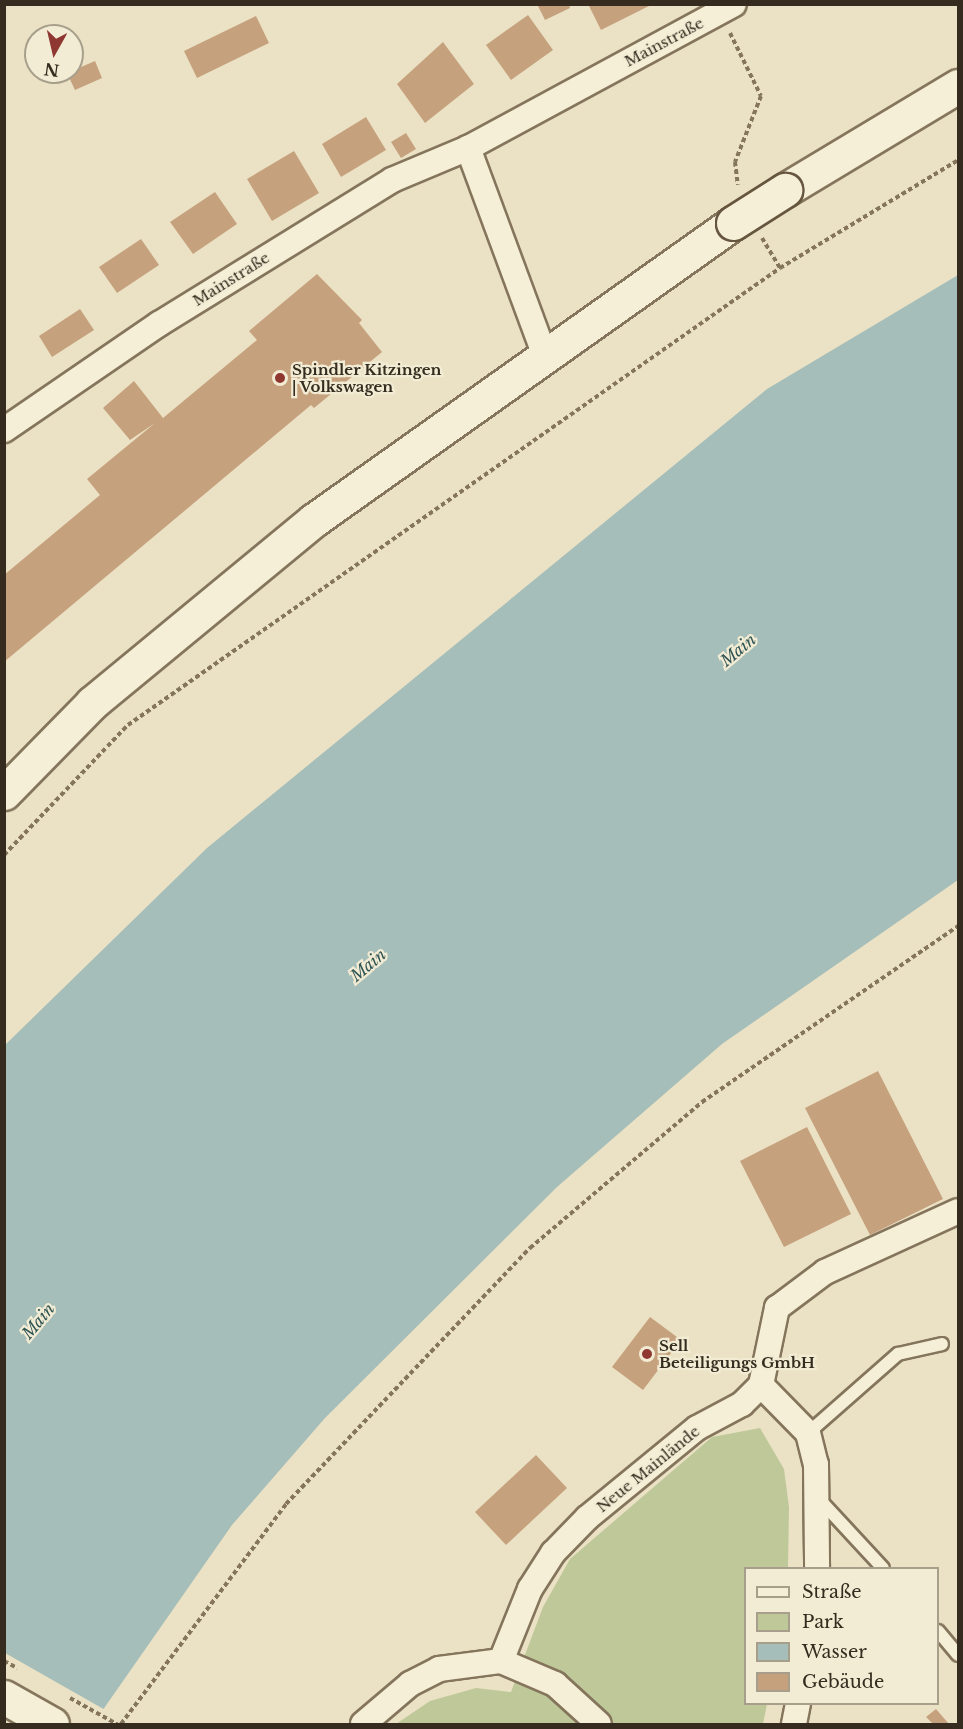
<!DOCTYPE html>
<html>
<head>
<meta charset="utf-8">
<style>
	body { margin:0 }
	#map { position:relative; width:963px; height:1729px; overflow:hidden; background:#ebe2c5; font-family:"Libre Baskerville",serif }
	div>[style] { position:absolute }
	.green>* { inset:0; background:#bfc899 }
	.water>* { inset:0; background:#a6beb9 }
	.pier>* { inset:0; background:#ebe2c5 }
	.building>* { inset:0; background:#c6a17d }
	.path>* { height:4px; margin-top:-2px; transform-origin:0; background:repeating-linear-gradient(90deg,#84755c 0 4.5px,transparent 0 7.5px) }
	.roads { filter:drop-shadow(2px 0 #84755c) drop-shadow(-2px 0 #84755c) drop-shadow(0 2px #84755c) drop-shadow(0 -2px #84755c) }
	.lane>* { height:12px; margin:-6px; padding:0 6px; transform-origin:6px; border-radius:6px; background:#f6efd7 }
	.street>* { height:24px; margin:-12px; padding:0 12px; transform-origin:12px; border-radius:12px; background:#f6efd7 }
	.secondary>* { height:33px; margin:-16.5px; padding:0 16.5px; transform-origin:16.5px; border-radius:16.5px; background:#f6efd7 }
	.bridges { filter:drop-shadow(2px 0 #66563f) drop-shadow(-2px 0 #66563f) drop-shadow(0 2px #66563f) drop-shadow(0 -2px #66563f) }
	.secondary-bridge>* { height:33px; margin:-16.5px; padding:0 16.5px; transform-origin:16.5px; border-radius:16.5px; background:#f6efd7 }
	.dots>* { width:16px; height:16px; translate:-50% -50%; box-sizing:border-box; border:3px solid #f3ecd4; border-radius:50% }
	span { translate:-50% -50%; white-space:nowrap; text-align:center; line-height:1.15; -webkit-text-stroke:4.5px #f3ecd4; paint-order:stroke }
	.street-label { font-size:15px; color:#352c1f }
	.poi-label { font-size:15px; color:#352c1f; font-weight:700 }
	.left { translate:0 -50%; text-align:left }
	.water-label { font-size:16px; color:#2f5454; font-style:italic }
	.frame { position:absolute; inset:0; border:6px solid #352c1f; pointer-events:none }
	.legend { position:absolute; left:744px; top:1567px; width:195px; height:138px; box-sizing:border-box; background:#f3ecd4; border:2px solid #a79f8c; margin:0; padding:8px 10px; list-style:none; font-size:18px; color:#352c1f }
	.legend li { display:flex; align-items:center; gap:12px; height:30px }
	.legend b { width:30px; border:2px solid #a79f8c }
	.north { position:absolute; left:24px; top:24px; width:60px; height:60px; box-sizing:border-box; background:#f3ecd4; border:2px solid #a79f8c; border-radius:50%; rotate:188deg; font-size:16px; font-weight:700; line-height:24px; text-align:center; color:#352c1f }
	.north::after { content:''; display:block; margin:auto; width:21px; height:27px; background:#8f3731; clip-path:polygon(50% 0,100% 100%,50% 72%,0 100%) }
</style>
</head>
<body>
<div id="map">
	<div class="green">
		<i style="clip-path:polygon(760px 1428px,784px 1469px,789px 1507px,788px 1568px,746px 1568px,746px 1704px,767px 1704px,763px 1724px,396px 1724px,430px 1701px,476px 1688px,511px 1692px,543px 1607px,570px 1559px,712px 1437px)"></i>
	</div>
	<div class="water">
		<i style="clip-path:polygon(958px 275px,958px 880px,722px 1044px,557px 1187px,325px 1418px,232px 1525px,93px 1724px,5px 1724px,5px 1045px,207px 848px,767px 389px)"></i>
	</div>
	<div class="pier">
		<i style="clip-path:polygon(5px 1653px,107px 1711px,97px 1724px,4px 1724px)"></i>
	</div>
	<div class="building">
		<i style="clip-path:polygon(537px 4px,569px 4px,570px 8px,545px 20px)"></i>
		<i style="clip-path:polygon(588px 4px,653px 4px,601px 30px)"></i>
		<i style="clip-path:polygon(528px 15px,553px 50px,511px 80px,486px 45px)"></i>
		<i style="clip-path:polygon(256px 16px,269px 43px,197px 78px,184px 51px)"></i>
		<i style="clip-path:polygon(443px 42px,474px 84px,425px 123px,397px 84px)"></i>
		<i style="clip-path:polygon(95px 61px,102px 78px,75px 90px,67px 73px)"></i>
		<i style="clip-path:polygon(366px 117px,386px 150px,341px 177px,322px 144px)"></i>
		<i style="clip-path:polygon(406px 133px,416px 149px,401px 158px,391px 142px)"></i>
		<i style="clip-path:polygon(294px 151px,319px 193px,272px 221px,247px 179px)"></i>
		<i style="clip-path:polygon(215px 192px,237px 224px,193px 254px,170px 222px)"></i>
		<i style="clip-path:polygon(141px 239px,159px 265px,117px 293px,99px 267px)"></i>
		<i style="clip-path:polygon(317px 274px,362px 320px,359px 323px,382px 352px,314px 408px,311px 405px,4px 662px,4px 575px,100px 495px,87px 479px,155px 423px,130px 440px,103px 408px,134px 381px,163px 418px,257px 340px,249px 331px)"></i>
		<i style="clip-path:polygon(80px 309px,94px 330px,52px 357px,39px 336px)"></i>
		<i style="clip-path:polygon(878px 1071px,943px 1199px,870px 1235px,805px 1108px)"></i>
		<i style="clip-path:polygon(807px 1127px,851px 1214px,784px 1247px,740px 1161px)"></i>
		<i style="clip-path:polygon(650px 1317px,681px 1340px,643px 1390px,612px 1367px)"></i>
		<i style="clip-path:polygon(536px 1455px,567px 1488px,506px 1545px,475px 1512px)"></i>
		<i style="clip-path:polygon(936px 1709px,949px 1724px,933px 1724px,926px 1717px)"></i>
	</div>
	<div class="path">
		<i style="left:730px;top:33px;width:70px;rotate:63.8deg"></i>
		<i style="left:761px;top:96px;width:71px;rotate:111.5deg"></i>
		<i style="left:735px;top:162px;width:23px;rotate:83deg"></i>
		<i style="left:762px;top:238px;width:35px;rotate:59deg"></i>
		<i style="left:4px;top:855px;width:180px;rotate:-46.4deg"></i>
		<i style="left:128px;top:725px;width:796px;rotate:-35.03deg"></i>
		<i style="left:780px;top:268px;width:208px;rotate:-31.2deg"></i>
		<i style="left:4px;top:1661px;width:15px;rotate:28deg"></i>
		<i style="left:70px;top:1698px;width:54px;rotate:29deg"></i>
		<i style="left:121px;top:1724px;width:275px;rotate:-53.1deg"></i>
		<i style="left:286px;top:1504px;width:354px;rotate:-46.4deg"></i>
		<i style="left:530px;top:1248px;width:226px;rotate:-40.3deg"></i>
		<i style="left:702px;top:1102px;width:311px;rotate:-34.5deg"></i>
	</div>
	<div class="roads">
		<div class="lane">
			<i style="left:808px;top:1433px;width:120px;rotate:-41.3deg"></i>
			<i style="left:898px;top:1354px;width:45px;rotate:-12.8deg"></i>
			<i style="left:819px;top:1499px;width:94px;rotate:47.2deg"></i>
			<i style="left:938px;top:1631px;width:31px;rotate:50deg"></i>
		</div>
		<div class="street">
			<i style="left:545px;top:356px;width:222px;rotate:-110.3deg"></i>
			<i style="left:468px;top:148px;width:302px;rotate:-28.4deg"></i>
			<i style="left:4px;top:430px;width:188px;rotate:-34.4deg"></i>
			<i style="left:159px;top:324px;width:274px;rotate:-31.7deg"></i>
			<i style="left:392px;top:180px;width:82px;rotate:-22.8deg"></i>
			<i style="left:761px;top:1385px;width:67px;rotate:45.6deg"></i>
			<i style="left:808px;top:1433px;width:32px;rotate:76deg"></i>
			<i style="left:816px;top:1464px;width:104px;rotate:89.4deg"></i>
			<i style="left:501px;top:1661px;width:78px;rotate:-68.1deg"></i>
			<i style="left:530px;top:1589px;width:43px;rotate:-57.4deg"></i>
			<i style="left:553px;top:1553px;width:49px;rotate:-45.8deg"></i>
			<i style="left:587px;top:1518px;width:142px;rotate:-39.3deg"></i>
			<i style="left:697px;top:1428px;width:51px;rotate:-28.1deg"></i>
			<i style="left:742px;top:1404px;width:27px;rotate:-45deg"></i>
			<i style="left:761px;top:1385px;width:79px;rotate:-78.3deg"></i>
			<i style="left:777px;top:1308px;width:60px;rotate:-36.9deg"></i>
			<i style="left:825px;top:1272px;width:146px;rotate:-24.6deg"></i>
			<i style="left:363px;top:1724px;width:62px;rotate:-40.4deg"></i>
			<i style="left:410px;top:1684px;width:33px;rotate:-27deg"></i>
			<i style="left:439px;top:1669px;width:63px;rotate:-7.4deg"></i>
			<i style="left:501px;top:1661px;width:59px;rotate:23.1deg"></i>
			<i style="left:555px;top:1684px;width:59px;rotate:42.3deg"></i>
			<i style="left:794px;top:1724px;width:20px;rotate:-79deg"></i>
		</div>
		<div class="secondary">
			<i style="left:785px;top:190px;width:202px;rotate:-31deg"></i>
			<i style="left:4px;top:793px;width:126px;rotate:-45.6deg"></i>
			<i style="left:92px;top:703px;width:288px;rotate:-39.5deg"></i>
			<i style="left:314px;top:520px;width:514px;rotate:-35.33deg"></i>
			<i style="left:4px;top:1697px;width:55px;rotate:29.4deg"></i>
		</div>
	</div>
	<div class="bridges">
		<div class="secondary-bridge">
			<i style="left:733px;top:223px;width:62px;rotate:-32.4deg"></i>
		</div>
	</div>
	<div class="dots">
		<i style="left:280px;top:378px;background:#8f3731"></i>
		<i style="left:647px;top:1354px;background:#8f3731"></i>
	</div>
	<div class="street-label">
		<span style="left:664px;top:42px;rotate:-28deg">Mainstraße</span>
		<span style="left:231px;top:279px;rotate:-32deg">Mainstraße</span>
		<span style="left:648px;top:1469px;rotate:-39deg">Neue Mainlände</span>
	</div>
	<div class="poi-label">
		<span class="left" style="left:292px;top:378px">Spindler Kitzingen<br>| Volkswagen</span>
		<span class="left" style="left:659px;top:1354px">Sell<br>Beteiligungs GmbH</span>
	</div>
	<div class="water-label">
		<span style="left:738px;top:650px;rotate:-40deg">Main</span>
		<span style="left:368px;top:965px;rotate:-40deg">Main</span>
		<span style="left:38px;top:1321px;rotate:-50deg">Main</span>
	</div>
	<div class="frame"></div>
	<ul class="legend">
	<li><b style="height:8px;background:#f6efd7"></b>Straße</li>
	<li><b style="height:16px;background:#bfc899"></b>Park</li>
	<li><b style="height:16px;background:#a6beb9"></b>Wasser</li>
	<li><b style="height:16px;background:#c6a17d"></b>Gebäude</li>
	</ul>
	<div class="north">N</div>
</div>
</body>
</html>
